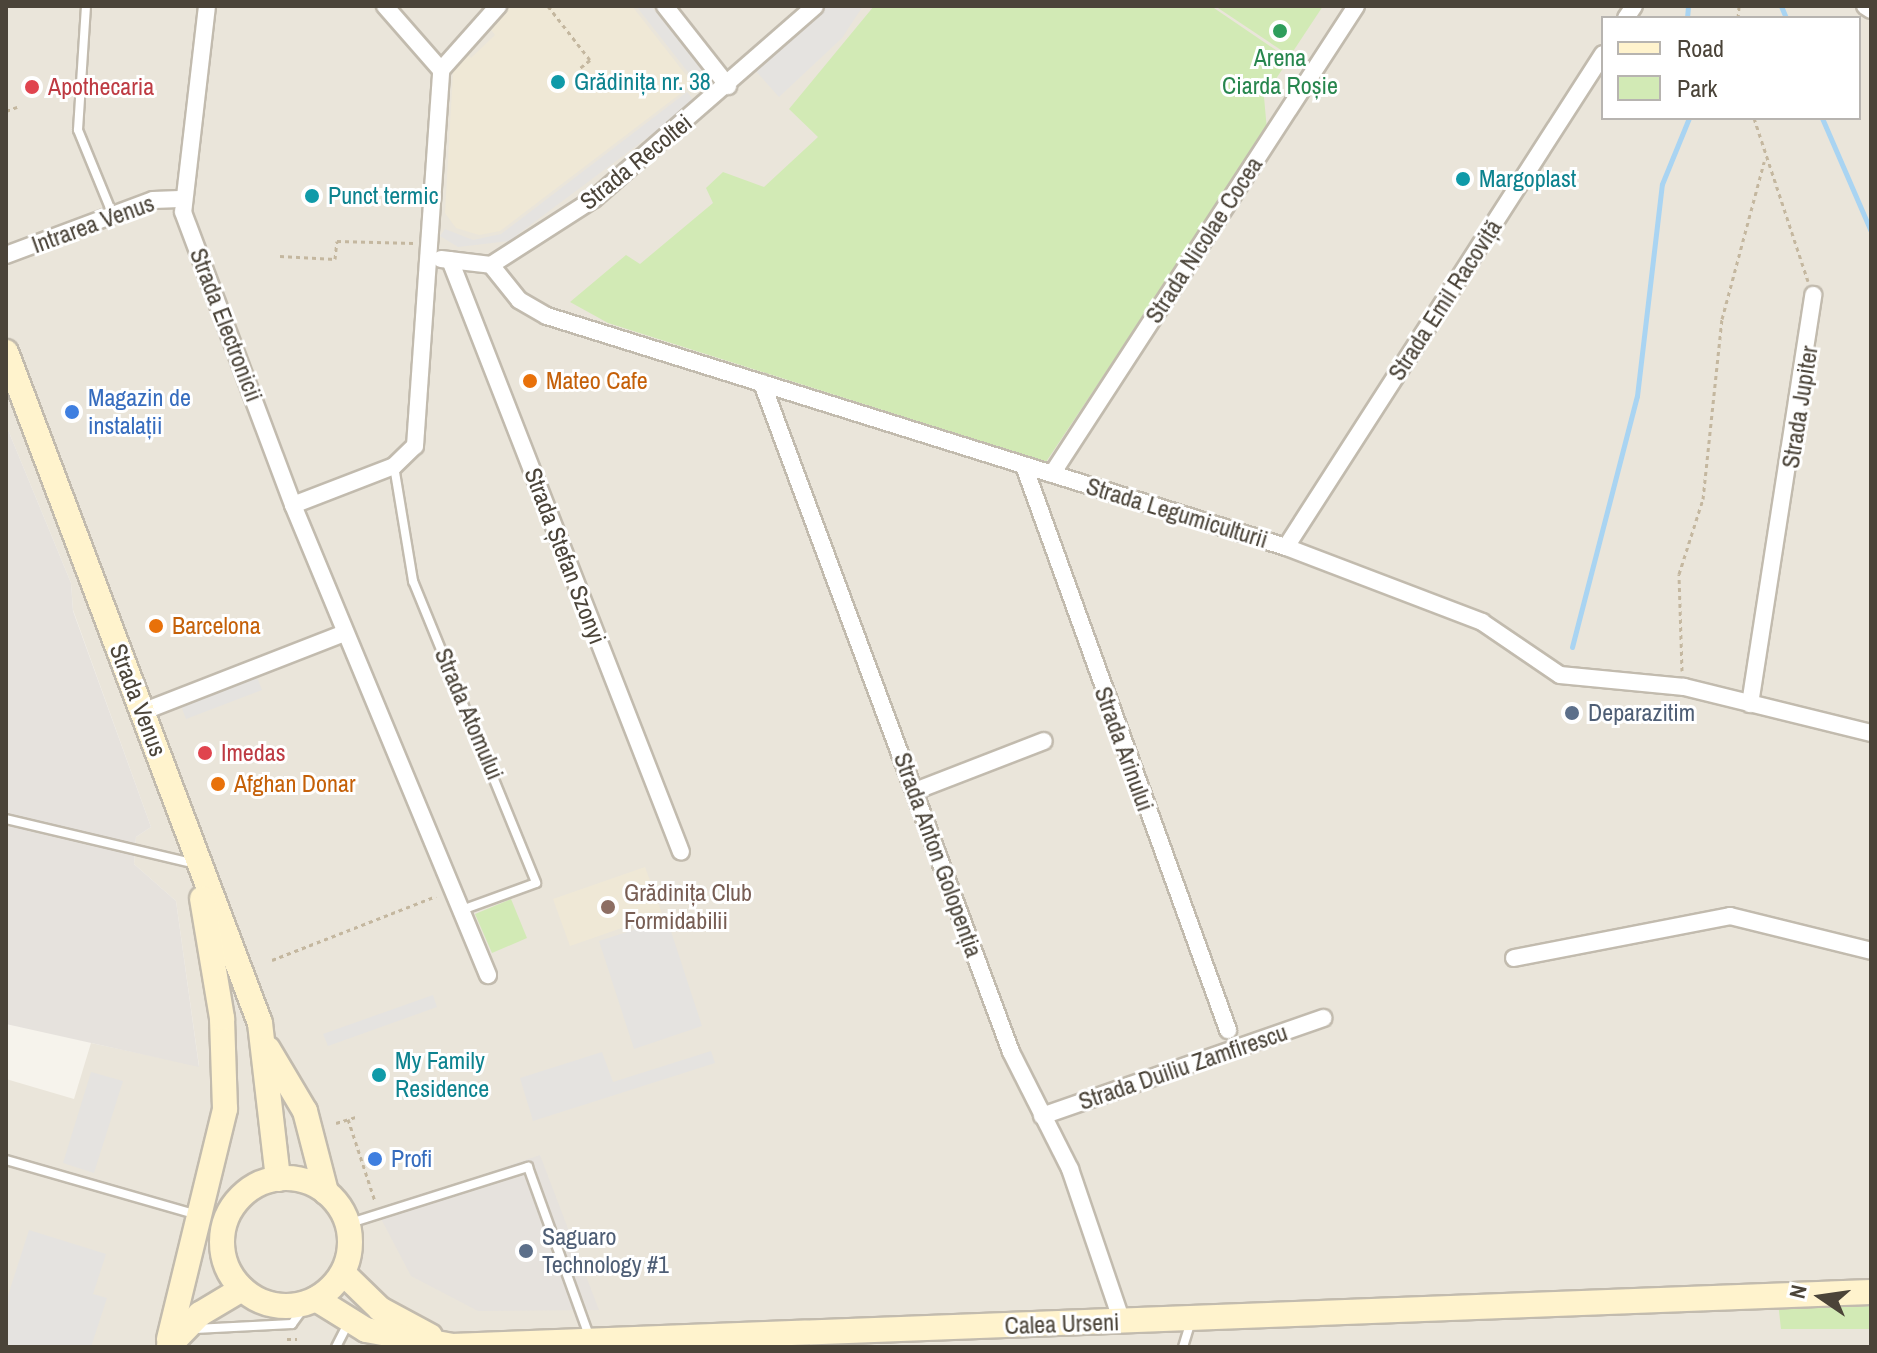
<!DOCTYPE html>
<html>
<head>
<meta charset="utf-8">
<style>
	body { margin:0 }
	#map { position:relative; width:1877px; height:1353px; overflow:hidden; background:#f6f3ec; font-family:"Archivo Narrow",sans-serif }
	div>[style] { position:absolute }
	.residential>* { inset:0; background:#eae5da }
	.industrial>* { inset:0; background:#e6e2dd }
	.education>* { inset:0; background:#efe8d6 }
	.green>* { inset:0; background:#d2eab5 }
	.parking>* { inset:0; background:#e5e3e0 }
	.stream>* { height:5px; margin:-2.5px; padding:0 2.5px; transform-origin:2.5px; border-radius:2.5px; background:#a9d4f2 }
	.path>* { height:3px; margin-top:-1.5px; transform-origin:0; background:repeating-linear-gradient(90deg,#c4b79f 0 4px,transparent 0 8px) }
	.roads { filter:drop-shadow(2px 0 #c2bbae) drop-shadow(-2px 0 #c2bbae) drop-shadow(0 2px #c2bbae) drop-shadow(0 -2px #c2bbae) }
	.lane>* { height:8px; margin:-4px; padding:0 4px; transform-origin:4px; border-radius:4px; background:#fff }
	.street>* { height:16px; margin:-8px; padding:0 8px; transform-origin:8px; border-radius:8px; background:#fff }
	.secondary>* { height:24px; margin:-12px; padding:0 12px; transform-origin:12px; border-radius:12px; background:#fff3cd }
	.secondary>.ring { margin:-12px; padding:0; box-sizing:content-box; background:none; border:24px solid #fff3cd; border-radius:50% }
	.dots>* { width:22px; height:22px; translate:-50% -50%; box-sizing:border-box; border:4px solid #fff; border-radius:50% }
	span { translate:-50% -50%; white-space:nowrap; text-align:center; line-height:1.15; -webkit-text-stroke:6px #fff; paint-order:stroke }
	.leisure-label { font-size:24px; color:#27864d }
	.culture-label { font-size:24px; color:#0d838f }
	.left { translate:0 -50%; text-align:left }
	.health-label { font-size:24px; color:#be3a42 }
	.street-label { font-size:24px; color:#4b4439 }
	.food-label { font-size:24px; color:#c56008 }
	.shop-label { font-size:24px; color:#366cbe }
	.service-label { font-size:24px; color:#4e5e75 }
	.education-label { font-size:24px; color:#785e54 }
	.frame { position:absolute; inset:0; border:8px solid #4b4439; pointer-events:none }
	.legend { position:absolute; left:1601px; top:16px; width:260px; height:104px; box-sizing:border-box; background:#fff; border:2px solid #b7b4b0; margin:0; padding:10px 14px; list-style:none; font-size:24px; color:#4b4439 }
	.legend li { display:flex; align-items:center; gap:16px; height:40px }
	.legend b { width:40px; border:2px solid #b7b4b0 }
	.north { position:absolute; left:1781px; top:1257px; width:80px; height:80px; -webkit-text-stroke:6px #fff; paint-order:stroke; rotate:283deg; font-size:22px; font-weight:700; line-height:32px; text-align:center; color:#4b4439 }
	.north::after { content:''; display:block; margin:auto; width:28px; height:36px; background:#4b4439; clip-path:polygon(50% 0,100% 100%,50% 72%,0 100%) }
</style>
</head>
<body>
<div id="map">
	<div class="residential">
		<i style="clip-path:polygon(evenodd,6px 6px,1871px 6px,1871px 1347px,6px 1347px,6px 1079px,74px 1099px,91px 1043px,199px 1066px,176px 901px,134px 864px,136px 837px,151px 827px,73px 610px,71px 583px,6px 425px,6px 6px,1603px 18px,1859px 18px,1859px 118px,1603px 118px,1603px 18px)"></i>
	</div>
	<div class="industrial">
		<i style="clip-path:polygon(6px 425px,71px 583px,73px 611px,151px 827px,136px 837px,134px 864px,176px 901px,199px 1067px,6px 1024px)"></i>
		<i style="clip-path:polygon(540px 1155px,599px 1310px,478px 1311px,411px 1276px,377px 1211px)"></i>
	</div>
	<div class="education">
		<i style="clip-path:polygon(510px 6px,632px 6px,693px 84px,500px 231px,479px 235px,456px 228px,445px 213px,453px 72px,464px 50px,471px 58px,495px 35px,488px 26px)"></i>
		<i style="clip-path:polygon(645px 867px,662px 914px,570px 946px,553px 899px)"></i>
	</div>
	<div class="green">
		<i style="clip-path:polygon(874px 6px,1211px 6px,1289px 59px,1264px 97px,1267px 130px,1046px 462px,608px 323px,570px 302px,626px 255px,640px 264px,713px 203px,706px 188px,723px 172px,764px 187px,818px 137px,789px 109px)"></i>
		<i style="clip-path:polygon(1215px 6px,1323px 6px,1290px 56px)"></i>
		<i style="clip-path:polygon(511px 899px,527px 938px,492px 953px,475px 914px)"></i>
		<i style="clip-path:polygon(1871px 1300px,1871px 1329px,1781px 1329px,1778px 1302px)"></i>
	</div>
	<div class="parking">
		<i style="clip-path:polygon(636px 6px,651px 6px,705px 74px,695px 81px)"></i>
		<i style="clip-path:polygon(822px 6px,863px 6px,842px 38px,779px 97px,755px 70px)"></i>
		<i style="clip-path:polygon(687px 92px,695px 102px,509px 241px,458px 247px,440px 236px,445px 229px,473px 240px,501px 234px)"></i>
		<i style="clip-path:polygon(257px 677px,262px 690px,186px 719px,181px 706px)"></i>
		<i style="clip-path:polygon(667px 919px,702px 1026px,634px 1049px,599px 941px)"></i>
		<i style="clip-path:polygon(433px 995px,437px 1007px,328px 1046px,323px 1034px)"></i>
		<i style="clip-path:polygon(711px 1051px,715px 1063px,533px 1121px,520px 1078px,602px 1052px,613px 1082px)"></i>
		<i style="clip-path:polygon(91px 1072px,123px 1081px,94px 1173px,63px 1163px)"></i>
		<i style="clip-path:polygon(29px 1230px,106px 1254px,93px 1294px,107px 1298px,91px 1347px,6px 1347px,6px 1302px)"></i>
	</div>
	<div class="stream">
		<i style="left:1781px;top:6px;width:13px;rotate:67deg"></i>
		<i style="left:1687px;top:18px;width:12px;rotate:-85deg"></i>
		<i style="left:1822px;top:118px;width:123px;rotate:66.6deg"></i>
		<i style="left:1572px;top:647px;width:259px;rotate:-75.5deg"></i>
		<i style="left:1637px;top:396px;width:213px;rotate:-83.3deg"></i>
		<i style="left:1662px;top:184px;width:71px;rotate:-67.8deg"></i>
	</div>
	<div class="path">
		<i style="left:548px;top:6px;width:68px;rotate:52.1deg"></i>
		<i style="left:590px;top:60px;width:13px;rotate:141deg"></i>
		<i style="left:1738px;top:18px;width:12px;rotate:-85deg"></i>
		<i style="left:6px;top:111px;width:12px;rotate:-20deg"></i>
		<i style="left:1754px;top:118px;width:172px;rotate:71.7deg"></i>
		<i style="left:280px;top:256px;width:55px;rotate:3.1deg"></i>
		<i style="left:335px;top:259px;width:18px;rotate:-84deg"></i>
		<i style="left:337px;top:241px;width:77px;rotate:1.5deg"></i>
		<i style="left:1682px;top:671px;width:97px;rotate:-91.8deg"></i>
		<i style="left:1679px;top:574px;width:79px;rotate:-72.3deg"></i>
		<i style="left:1703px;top:499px;width:181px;rotate:-84deg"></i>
		<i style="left:1722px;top:319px;width:163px;rotate:-75deg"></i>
		<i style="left:272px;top:960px;width:176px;rotate:-21.3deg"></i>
		<i style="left:348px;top:1119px;width:86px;rotate:71.8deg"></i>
		<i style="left:336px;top:1123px;width:21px;rotate:-17deg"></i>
		<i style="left:287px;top:1339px;width:10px"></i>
	</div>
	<div class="roads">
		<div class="lane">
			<i style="left:86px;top:6px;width:124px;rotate:93.7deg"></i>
			<i style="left:78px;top:130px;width:90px;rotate:67.7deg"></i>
			<i style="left:394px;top:466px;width:117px;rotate:80.6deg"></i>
			<i style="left:413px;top:581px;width:326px;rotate:67.8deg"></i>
			<i style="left:536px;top:883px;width:79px;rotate:160deg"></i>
			<i style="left:6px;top:819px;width:195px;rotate:13.3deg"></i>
			<i style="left:6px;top:1160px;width:200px;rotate:16deg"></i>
			<i style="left:347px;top:1224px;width:190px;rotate:-17.5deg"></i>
			<i style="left:528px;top:1167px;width:182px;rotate:70.1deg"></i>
			<i style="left:195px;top:1329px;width:97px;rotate:-3deg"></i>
			<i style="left:292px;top:1324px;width:26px;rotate:-54deg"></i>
			<i style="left:336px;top:1347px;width:27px;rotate:-63deg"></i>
			<i style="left:1183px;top:1347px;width:28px;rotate:-73deg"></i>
		</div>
		<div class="street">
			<i style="left:207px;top:6px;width:207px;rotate:96.6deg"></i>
			<i style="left:183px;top:212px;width:313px;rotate:69.4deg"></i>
			<i style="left:293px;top:505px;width:509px;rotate:67.47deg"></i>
			<i style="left:385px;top:6px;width:85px;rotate:48.8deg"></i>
			<i style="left:665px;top:6px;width:102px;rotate:51.8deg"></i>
			<i style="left:1865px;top:6px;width:7px;rotate:34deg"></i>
			<i style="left:1626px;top:18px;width:14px;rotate:-56deg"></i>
			<i style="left:6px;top:255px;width:157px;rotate:-20.5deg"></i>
			<i style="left:153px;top:200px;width:27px;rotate:-2deg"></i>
			<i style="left:441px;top:259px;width:50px;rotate:6.8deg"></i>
			<i style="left:491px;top:265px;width:122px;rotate:-32.7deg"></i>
			<i style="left:594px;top:199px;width:293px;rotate:-41.1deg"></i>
			<i style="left:450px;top:260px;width:635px;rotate:68.68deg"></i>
			<i style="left:491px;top:265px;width:45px;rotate:51.3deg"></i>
			<i style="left:519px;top:300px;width:32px;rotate:30deg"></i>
			<i style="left:547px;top:316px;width:774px;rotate:17.36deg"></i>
			<i style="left:1286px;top:547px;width:210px;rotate:20.9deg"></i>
			<i style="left:1482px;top:622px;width:94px;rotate:34.2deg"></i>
			<i style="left:1560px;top:675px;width:125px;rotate:5.5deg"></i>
			<i style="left:1684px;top:687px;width:193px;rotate:13.8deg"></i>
			<i style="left:762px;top:383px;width:714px;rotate:69.58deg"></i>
			<i style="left:1011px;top:1052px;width:131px;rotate:63.2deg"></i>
			<i style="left:1070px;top:1169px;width:162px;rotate:71.2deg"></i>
			<i style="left:1024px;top:466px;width:600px;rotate:70.11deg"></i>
			<i style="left:1052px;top:474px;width:558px;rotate:-56.99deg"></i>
			<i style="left:293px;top:505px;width:108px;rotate:-21.1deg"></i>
			<i style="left:394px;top:466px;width:29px;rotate:-44deg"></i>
			<i style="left:415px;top:446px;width:377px;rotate:-86deg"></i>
			<i style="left:441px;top:70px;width:86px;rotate:-48.3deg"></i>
			<i style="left:1286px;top:547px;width:586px;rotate:-57.26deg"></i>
			<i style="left:1750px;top:704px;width:414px;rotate:-81.2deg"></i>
			<i style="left:142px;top:712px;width:218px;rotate:-21.3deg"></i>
			<i style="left:915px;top:791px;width:138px;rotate:-21.2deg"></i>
			<i style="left:1514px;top:958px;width:220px;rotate:-11deg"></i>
			<i style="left:1730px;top:916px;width:145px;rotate:13.9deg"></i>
			<i style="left:1042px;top:1116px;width:298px;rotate:-19.2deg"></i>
		</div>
		<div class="secondary">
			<i style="left:6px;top:352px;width:717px;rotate:69.27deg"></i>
			<i style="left:260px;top:1023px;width:157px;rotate:83.4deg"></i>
			<i style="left:268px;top:1049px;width:72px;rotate:59.2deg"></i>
			<i style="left:305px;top:1111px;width:84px;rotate:75.5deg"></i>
			<i class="ring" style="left:222px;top:1178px;width:104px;height:104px"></i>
			<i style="left:343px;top:1273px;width:52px;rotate:44.2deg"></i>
			<i style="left:380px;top:1309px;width:57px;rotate:28.4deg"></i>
			<i style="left:316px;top:1299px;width:59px;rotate:31.8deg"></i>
			<i style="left:366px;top:1330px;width:87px;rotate:10.5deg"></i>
			<i style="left:452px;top:1346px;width:1420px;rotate:-2.18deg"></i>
			<i style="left:169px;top:1339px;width:237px;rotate:-76.3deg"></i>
			<i style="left:225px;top:1109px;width:91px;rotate:-91.9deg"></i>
			<i style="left:222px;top:1018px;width:121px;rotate:-99.5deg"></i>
			<i style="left:169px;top:1346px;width:45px;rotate:-45.9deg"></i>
			<i style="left:200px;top:1314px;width:49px;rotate:-30.8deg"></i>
		</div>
	</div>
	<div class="dots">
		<i style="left:1280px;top:31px;background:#2e9e5b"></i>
		<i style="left:558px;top:82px;background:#0f9aa8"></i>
		<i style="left:32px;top:87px;background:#e0444e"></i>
		<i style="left:1463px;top:179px;background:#0f9aa8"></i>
		<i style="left:312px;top:196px;background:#0f9aa8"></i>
		<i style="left:530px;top:381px;background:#e8710a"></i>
		<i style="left:72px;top:412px;background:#3f7fe0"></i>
		<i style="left:156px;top:626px;background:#e8710a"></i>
		<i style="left:1572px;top:713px;background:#5c6f8a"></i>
		<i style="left:205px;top:753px;background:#e0444e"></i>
		<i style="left:218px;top:784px;background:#e8710a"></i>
		<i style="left:608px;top:907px;background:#8d6e63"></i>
		<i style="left:379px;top:1075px;background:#0f9aa8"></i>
		<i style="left:375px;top:1159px;background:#3f7fe0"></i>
		<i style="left:526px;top:1251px;background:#5c6f8a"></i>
	</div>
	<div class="leisure-label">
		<span style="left:1280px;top:72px">Arena<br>Ciarda Roșie</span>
	</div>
	<div class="culture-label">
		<span class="left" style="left:574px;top:82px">Grădinița nr. 38</span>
		<span class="left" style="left:1479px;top:179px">Margoplast</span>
		<span class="left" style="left:328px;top:196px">Punct termic</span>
		<span class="left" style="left:395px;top:1075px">My Family<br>Residence</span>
	</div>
	<div class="health-label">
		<span class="left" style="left:48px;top:87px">Apothecaria</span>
		<span class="left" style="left:221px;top:753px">Imedas</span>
	</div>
	<div class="street-label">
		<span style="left:636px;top:162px;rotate:-39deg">Strada Recoltei</span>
		<span style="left:93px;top:224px;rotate:-20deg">Intrarea Venus</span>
		<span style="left:1204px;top:240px;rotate:-57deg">Strada Nicolae Cocea</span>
		<span style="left:1445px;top:300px;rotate:-57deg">Strada Emil Racoviță</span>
		<span style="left:226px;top:325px;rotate:69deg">Strada Electronicii</span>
		<span style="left:1800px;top:407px;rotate:-81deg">Strada Jupiter</span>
		<span style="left:1177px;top:513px;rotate:17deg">Strada Legumiculturii</span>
		<span style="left:565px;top:556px;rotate:69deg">Strada Ștefan Szonyi</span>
		<span style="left:138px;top:700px;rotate:69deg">Strada Venus</span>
		<span style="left:469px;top:714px;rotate:67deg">Strada Atomului</span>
		<span style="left:1124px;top:749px;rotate:70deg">Strada Arinului</span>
		<span style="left:938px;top:855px;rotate:70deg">Strada Anton Golopenția</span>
		<span style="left:1183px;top:1067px;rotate:-19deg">Strada Duiliu Zamfirescu</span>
		<span style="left:1062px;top:1324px;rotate:-2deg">Calea Urseni</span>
	</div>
	<div class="food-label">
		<span class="left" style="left:546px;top:381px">Mateo Cafe</span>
		<span class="left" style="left:172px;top:626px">Barcelona</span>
		<span class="left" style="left:234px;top:784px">Afghan Donar</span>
	</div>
	<div class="shop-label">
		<span class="left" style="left:88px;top:412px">Magazin de<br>instalații</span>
		<span class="left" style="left:391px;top:1159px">Profi</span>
	</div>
	<div class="service-label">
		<span class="left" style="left:1588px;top:713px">Deparazitim</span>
		<span class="left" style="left:542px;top:1251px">Saguaro<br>Technology #1</span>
	</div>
	<div class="education-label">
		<span class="left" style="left:624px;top:907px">Grădinița Club<br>Formidabilii</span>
	</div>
	<div class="frame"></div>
	<ul class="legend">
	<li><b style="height:10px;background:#fff3cd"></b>Road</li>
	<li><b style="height:22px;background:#d2eab5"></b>Park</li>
	</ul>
	<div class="north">N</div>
</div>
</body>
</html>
